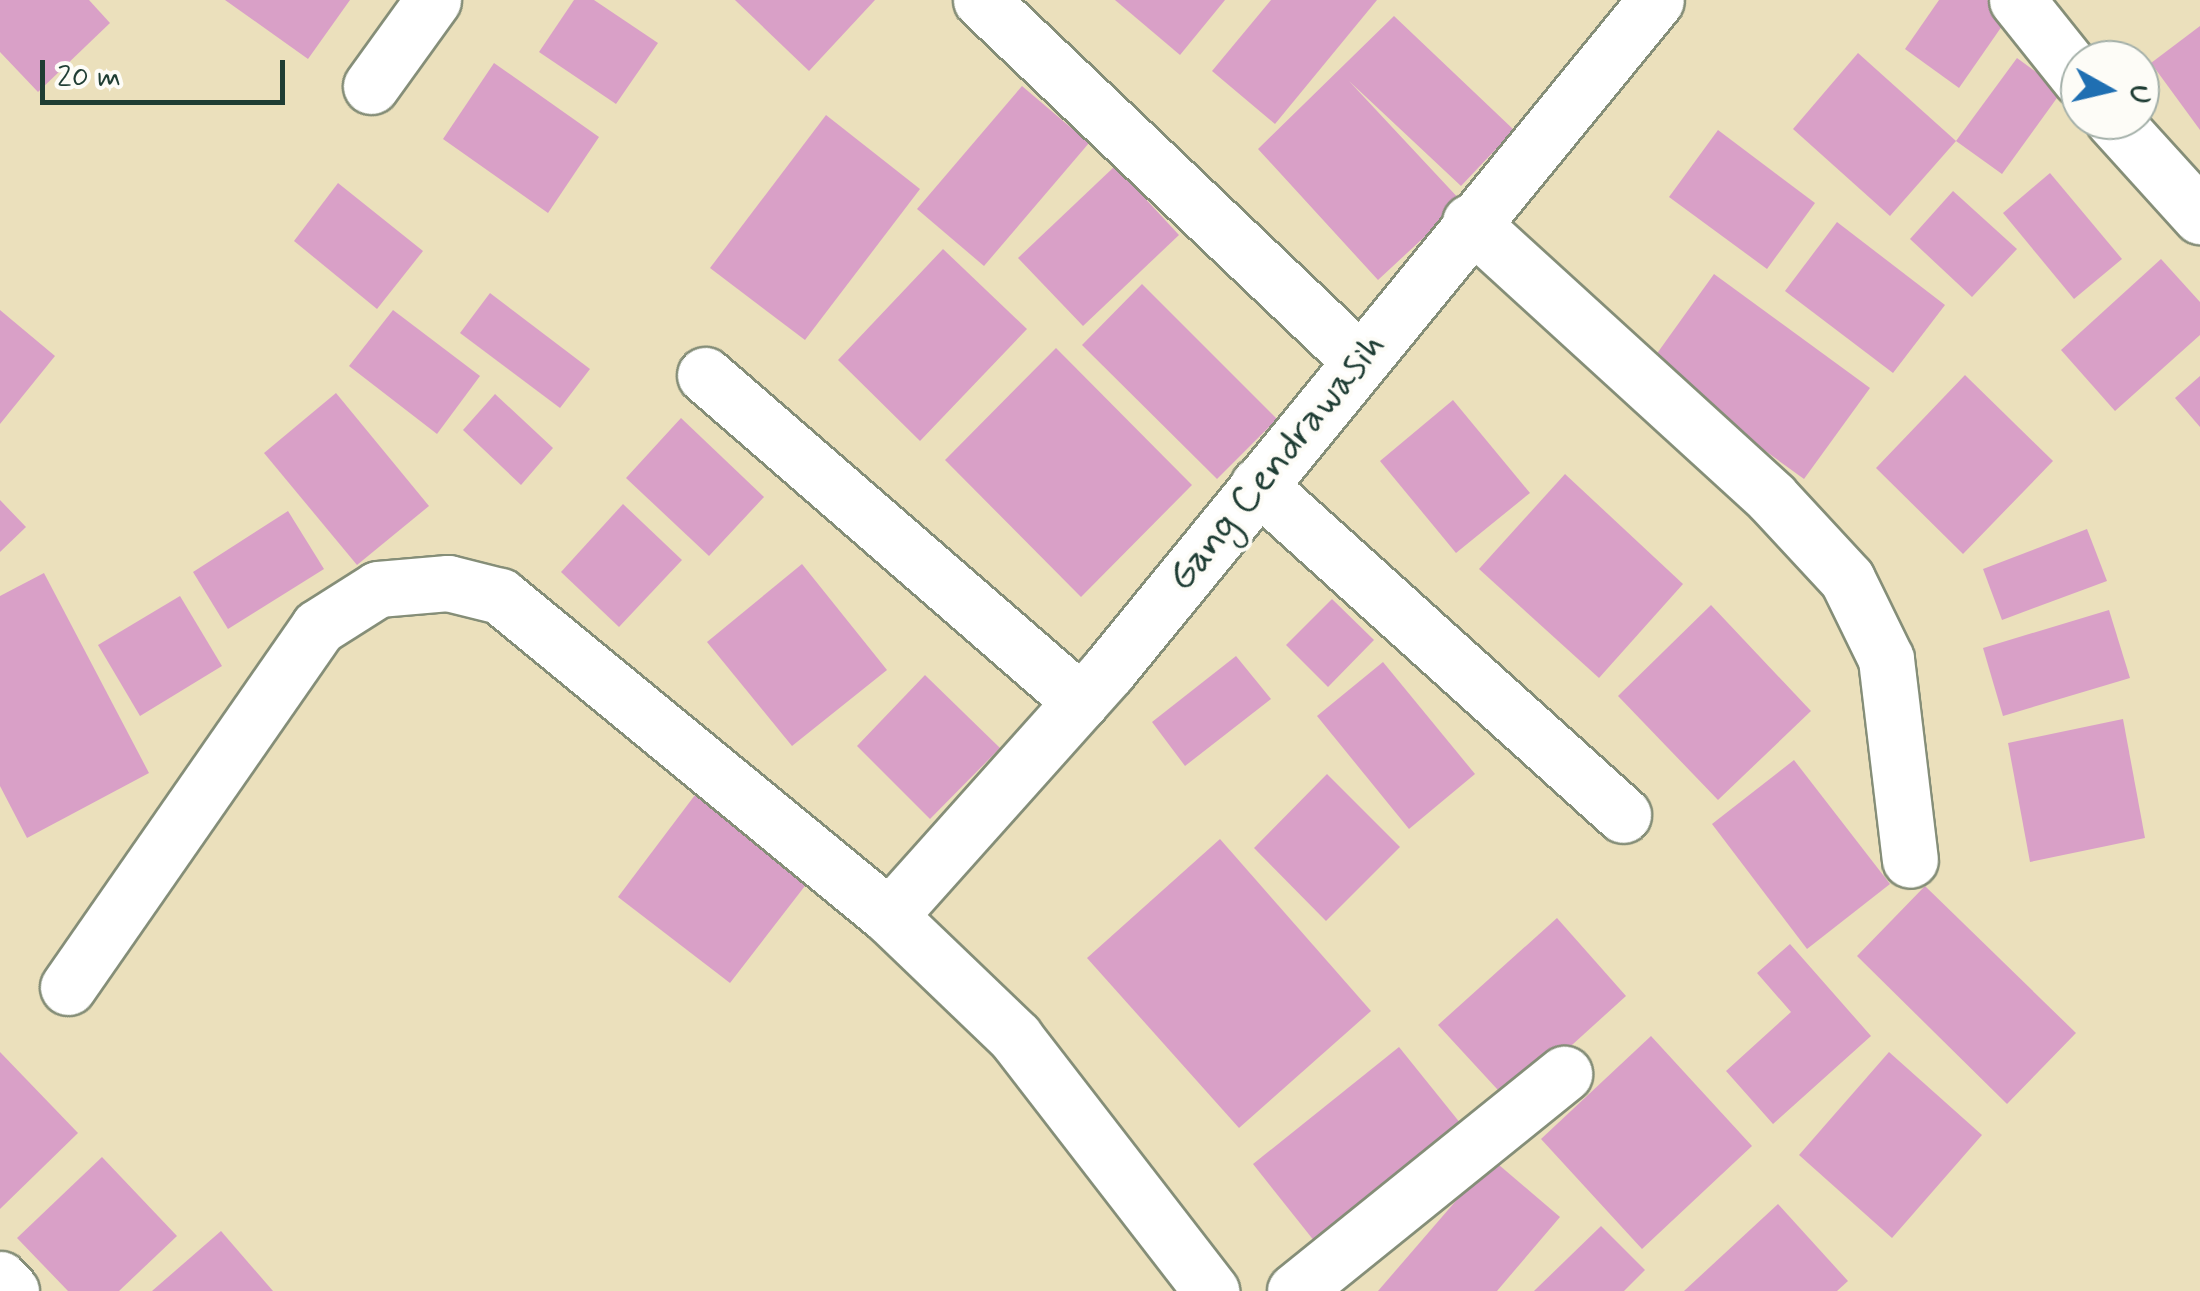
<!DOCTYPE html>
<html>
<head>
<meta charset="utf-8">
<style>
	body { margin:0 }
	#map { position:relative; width:2200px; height:1291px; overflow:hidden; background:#ebe0bc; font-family:Mynerve,sans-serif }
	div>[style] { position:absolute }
	.building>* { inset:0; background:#d9a0c7 }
	.roads { filter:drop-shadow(2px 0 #858e78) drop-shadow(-2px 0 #858e78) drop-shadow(0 2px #858e78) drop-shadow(0 -2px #858e78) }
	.minor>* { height:55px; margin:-27.5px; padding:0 27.5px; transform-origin:27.5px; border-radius:27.5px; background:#fff }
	span { translate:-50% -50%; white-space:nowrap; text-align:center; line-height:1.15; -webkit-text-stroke:8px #fdfcf7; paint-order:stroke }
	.street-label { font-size:40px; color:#1f3d34 }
	.north { position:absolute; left:2060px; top:40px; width:100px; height:100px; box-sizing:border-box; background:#fdfcf7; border:2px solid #a4b0a9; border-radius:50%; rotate:98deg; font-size:28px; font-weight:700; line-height:40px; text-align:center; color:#1f3d34 }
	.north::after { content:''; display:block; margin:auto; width:35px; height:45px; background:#1f6fb2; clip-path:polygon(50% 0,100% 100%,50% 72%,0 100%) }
	.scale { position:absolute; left:40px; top:60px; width:245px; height:45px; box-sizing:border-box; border:5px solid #1f3d34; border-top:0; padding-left:12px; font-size:30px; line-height:35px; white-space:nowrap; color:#1f3d34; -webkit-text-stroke:8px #fdfcf7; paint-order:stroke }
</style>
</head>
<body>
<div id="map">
	<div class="building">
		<i style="clip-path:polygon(0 0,89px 0,110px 23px,38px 92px,0 52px)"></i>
		<i style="clip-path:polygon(225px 0,350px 0,308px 59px)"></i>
		<i style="clip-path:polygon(574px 0,594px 0,658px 43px,616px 104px,539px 52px)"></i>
		<i style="clip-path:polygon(735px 0,875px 0,809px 71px)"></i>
		<i style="clip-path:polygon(1115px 0,1225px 0,1180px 55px)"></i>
		<i style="clip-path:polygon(1271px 0,1377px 0,1275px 124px,1212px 71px)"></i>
		<i style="clip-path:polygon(1939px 0,1987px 0,2009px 16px,1959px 88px,1905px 49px)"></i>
		<i style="clip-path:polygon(1394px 16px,1514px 130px,1461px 186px,1349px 81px,1462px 202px,1378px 280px,1258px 149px)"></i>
		<i style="clip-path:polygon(2200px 26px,2200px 130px,2151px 63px)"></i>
		<i style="clip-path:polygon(1858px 53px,1956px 141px,1890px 216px,1793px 129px)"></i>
		<i style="clip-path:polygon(2017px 58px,2062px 91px,2002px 174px,1956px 141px)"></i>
		<i style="clip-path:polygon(494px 63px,599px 137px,548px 213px,443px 139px)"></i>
		<i style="clip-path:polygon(1022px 86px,1089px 143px,984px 266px,917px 209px)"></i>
		<i style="clip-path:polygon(826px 115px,920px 189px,805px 340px,710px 268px)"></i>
		<i style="clip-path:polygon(1718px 130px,1815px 203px,1767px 269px,1669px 197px)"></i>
		<i style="clip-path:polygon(1115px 166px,1179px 235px,1083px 326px,1018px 258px)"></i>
		<i style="clip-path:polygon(2050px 173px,2122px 259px,2074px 299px,2003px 213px)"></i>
		<i style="clip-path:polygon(338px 183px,423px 251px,377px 309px,294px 241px)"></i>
		<i style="clip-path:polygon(1953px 191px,2017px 249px,1972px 297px,1910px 239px)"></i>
		<i style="clip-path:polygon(1837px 222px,1945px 305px,1893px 373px,1785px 291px)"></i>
		<i style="clip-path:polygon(943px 249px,1027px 329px,920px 441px,838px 360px)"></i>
		<i style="clip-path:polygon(2161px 259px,2200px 302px,2200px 335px,2115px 411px,2061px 350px)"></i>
		<i style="clip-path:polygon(1714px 274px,1870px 388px,1804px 479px,1648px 366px)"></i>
		<i style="clip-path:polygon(1142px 284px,1277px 419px,1217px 479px,1082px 345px)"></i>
		<i style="clip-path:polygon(490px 293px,590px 369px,560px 408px,460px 333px)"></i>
		<i style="clip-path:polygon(0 310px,55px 356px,0 424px)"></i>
		<i style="clip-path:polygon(393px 310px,480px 376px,437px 434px,349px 366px)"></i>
		<i style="clip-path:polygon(1056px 348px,1192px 485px,1081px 597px,945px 460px)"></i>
		<i style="clip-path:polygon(1965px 375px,2053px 461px,1963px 554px,1876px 468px)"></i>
		<i style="clip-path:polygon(2200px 376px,2200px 427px,2175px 398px)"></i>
		<i style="clip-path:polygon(336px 393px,429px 506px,357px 565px,264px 453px)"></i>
		<i style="clip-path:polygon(495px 394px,553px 448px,521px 485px,463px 430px)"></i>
		<i style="clip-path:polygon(1453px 400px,1530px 493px,1456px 553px,1380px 461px)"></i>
		<i style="clip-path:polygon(681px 418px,764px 497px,709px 556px,626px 478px)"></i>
		<i style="clip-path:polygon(1565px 474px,1683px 584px,1599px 678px,1479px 569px)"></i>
		<i style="clip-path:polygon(0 500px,26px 527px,0 552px)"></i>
		<i style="clip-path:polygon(623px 504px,682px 560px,619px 627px,561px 572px)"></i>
		<i style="clip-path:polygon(288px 511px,324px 569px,228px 629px,193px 572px)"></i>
		<i style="clip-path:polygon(2087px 529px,2107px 581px,2002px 620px,1983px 569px)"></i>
		<i style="clip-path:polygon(802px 564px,887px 670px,792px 746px,707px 642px)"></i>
		<i style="clip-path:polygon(44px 573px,149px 773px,27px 838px,0 786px,0 596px)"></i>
		<i style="clip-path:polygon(180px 596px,222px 666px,140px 716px,98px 645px)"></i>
		<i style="clip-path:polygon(1332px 599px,1374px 640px,1328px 687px,1286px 645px)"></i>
		<i style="clip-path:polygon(1711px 605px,1811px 711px,1718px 800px,1618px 696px)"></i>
		<i style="clip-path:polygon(2109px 610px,2130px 678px,2003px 716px,1983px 648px)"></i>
		<i style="clip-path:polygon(1236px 656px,1271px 699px,1185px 766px,1152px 722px)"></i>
		<i style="clip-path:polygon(1383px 662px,1475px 774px,1409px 829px,1317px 716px)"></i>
		<i style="clip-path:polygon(925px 675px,1000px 748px,930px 819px,857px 746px)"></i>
		<i style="clip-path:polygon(2123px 719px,2145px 838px,2030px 862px,2008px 743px)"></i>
		<i style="clip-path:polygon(1794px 760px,1890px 884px,1807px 949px,1712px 824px)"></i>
		<i style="clip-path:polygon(1327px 774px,1400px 847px,1326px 921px,1254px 848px)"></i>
		<i style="clip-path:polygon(695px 795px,808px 882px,730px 983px,618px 897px)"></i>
		<i style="clip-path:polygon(1220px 839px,1371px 1011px,1239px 1128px,1087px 958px)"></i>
		<i style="clip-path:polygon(1925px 886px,2076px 1033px,2007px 1104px,1857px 956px)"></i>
		<i style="clip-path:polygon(1557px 918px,1626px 996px,1509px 1102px,1438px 1025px)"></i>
		<i style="clip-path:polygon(1790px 944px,1871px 1036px,1773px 1124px,1726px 1071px,1791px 1012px,1757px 973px)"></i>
		<i style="clip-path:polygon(1651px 1036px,1752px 1146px,1642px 1249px,1541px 1139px)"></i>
		<i style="clip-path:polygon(1399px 1047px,1465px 1129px,1319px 1247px,1253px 1164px)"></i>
		<i style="clip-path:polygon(0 1052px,78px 1133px,0 1209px)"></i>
		<i style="clip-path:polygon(1889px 1052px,1982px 1135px,1892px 1238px,1799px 1155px)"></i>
		<i style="clip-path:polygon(102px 1157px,177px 1236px,119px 1291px,68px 1291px,17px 1238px)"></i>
		<i style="clip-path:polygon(1492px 1159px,1560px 1217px,1497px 1291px,1378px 1291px)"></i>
		<i style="clip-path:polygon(1778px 1204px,1848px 1281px,1837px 1291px,1684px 1291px)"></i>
		<i style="clip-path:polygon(1601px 1226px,1645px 1270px,1624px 1291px,1534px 1291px)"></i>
		<i style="clip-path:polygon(221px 1231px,273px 1291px,152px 1291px)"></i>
	</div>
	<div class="roads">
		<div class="minor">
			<i style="left:981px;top:0;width:522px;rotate:43.6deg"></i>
			<i style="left:2017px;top:0;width:101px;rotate:51.4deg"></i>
			<i style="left:371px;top:86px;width:106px;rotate:-54.2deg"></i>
			<i style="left:2113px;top:120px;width:130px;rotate:47.8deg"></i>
			<i style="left:1470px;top:222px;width:408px;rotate:42.4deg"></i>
			<i style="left:1771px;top:497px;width:112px;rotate:47.2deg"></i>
			<i style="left:1847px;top:579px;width:89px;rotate:64deg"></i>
			<i style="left:1886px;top:659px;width:202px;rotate:83.2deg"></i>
			<i style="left:705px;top:375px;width:498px;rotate:41deg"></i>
			<i style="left:1258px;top:485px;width:492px;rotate:42.1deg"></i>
			<i style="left:889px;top:916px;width:329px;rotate:-48.2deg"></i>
			<i style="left:1108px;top:671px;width:866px;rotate:-50.76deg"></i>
			<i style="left:68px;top:987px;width:438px;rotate:-55.2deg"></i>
			<i style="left:318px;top:627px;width:71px;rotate:-32.3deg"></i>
			<i style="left:378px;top:589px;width:70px;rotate:-4.9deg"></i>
			<i style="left:448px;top:583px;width:54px;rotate:14deg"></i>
			<i style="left:500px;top:596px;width:504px;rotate:39.44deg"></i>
			<i style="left:889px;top:916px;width:175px;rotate:43.8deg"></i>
			<i style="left:1015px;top:1037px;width:321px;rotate:52.3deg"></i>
			<i style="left:0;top:1279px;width:16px;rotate:47deg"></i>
			<i style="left:1295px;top:1291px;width:346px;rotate:-38.9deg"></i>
		</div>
	</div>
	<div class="street-label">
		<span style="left:1277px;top:462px;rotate:-51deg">Gang Cendrawasih</span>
	</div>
	<div class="north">U</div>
	<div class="scale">20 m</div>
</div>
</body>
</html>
